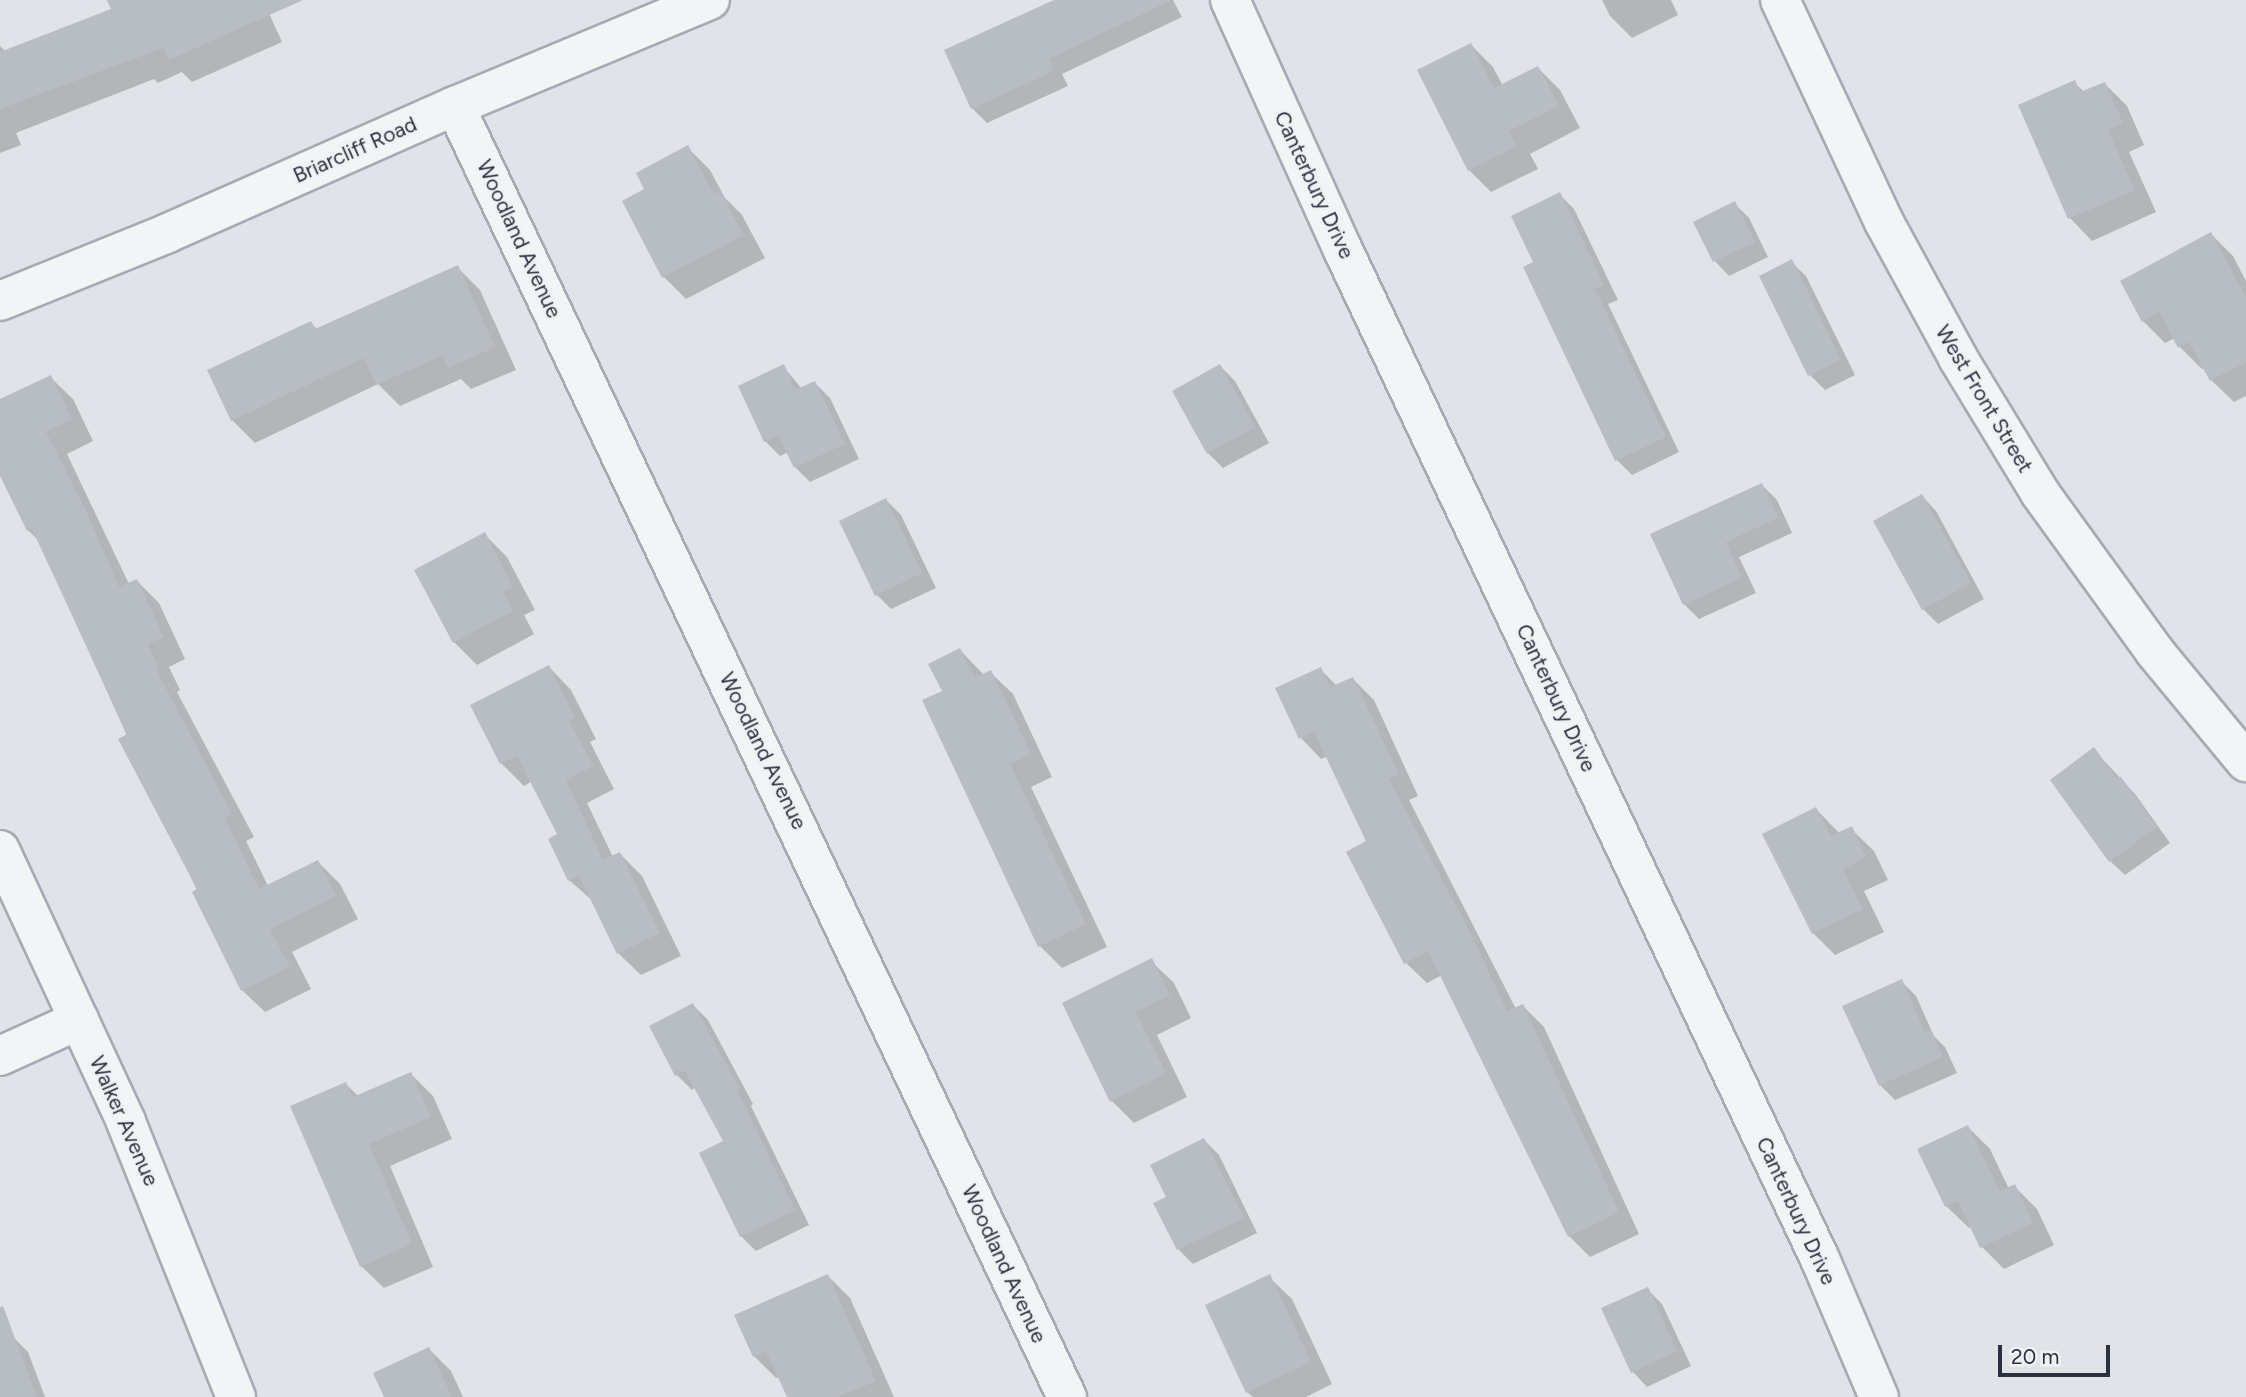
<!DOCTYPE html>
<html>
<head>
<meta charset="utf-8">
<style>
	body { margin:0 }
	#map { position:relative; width:2246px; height:1397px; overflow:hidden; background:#e0e3e7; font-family:Figtree,sans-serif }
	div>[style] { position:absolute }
	.shadow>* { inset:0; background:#0003 }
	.building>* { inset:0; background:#b8bdc3 }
	.roads { filter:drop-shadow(2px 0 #a6aab1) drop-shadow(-2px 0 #a6aab1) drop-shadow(0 2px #a6aab1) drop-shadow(0 -2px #a6aab1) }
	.minor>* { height:38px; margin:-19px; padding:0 19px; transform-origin:19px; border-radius:19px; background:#f2f4f6 }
	.tertiary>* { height:38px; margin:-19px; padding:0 19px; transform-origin:19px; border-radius:19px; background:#f2f4f6 }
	span { translate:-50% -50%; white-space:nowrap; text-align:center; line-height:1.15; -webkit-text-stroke:5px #eff2f5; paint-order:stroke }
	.street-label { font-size:21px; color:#2b323d }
	.scale { position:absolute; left:1998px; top:1345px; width:112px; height:32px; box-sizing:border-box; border:4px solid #2b323d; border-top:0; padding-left:9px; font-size:21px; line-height:24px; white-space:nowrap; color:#2b323d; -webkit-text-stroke:5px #eff2f5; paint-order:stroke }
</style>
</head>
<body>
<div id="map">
	<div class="shadow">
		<i style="clip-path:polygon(109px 0,263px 0,282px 42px,192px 82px,182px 72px,158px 83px,154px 79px,16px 133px,21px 145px,0 153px,0 46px,6px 52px,113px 10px)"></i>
		<i style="clip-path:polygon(1058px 0,1173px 0,1182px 17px,1062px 74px,1068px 86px,987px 123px,972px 108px)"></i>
		<i style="clip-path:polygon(1602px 0,1671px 0,1678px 15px,1632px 38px,1610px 16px)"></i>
		<i style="clip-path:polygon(1471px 45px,1493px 67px,1503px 86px,1538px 68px,1560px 90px,1580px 128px,1530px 154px,1538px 169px,1491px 192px,1469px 170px)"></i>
		<i style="clip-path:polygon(2074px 82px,2084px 92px,2105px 84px,2127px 106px,2144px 145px,2129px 152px,2156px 212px,2092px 241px,2070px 218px,2021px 106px)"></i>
		<i style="clip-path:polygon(688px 148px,710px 170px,725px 198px,742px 215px,765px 258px,686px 299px,664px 277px,647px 190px)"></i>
		<i style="clip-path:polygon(1559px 194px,1574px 209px,1618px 300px,1608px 304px,1679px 452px,1632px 475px,1617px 460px,1535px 263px)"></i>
		<i style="clip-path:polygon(1734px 203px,1749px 218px,1768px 257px,1729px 276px,1715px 261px,1695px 223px)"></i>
		<i style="clip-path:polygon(2211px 234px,2233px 256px,2246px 281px,2246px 396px,2234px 402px,2211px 380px,2205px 368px,2202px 369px,2180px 347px,2175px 338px,2165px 343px,2143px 321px)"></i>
		<i style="clip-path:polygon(1791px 262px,1806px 276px,1855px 375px,1825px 390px,1810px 375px)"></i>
		<i style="clip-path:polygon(457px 267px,480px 290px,516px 370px,471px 389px,461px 379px,400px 406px,378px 384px,255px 443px,232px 420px,311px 323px,317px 329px)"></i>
		<i style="clip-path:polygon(783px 366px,802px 389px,815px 383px,830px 398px,859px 459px,810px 482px,795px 467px,788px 452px,780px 456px,765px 441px)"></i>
		<i style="clip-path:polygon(1220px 366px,1235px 381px,1269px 443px,1223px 468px,1208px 453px)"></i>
		<i style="clip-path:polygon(50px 377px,73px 399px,93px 441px,67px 454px,129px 584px,137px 581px,159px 603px,185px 659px,169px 667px,180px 690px,177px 692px,254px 837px,246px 841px,268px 886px,318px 862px,340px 884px,358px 919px,292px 952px,311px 989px,265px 1012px,242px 990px,39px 541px,28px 530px,0 472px,0 401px)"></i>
		<i style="clip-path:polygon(1762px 485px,1777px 500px,1792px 533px,1739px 557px,1756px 593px,1699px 619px,1684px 604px)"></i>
		<i style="clip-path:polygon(1922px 496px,1936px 511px,1984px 599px,1938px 624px,1923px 609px,1875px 522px)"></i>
		<i style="clip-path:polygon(886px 500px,901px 515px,936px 588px,891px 609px,876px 594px)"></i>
		<i style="clip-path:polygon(485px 535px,507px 557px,535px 610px,524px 615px,534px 634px,477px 665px,454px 642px,417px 571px)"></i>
		<i style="clip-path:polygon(960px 650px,984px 675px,990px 672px,1013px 694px,1052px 777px,1031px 787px,1107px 947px,1062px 968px,1040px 946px,924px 701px,944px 692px)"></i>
		<i style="clip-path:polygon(549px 667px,571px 690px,596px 739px,590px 742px,614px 789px,587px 803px,613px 857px,620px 854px,642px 876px,681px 956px,641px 975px,618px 953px,593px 901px,569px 880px,560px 835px,532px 781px,524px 786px,501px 763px)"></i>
		<i style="clip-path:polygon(1320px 669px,1337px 686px,1353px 679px,1374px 700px,1418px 796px,1409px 800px,1516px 1009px,1523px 1006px,1544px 1027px,1639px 1234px,1590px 1257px,1569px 1236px,1442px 975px,1427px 983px,1406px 963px,1368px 842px,1328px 756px,1321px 759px,1301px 738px)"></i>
		<i style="clip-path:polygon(2094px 750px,2135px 794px,2170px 843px,2125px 875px,2110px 861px)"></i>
		<i style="clip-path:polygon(1816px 809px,1840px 834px,1851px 829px,1874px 851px,1888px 880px,1864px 891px,1884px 932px,1835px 955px,1813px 933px)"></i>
		<i style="clip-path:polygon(1151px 961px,1174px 983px,1191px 1018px,1157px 1035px,1187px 1097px,1134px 1123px,1112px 1101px,1064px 1003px)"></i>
		<i style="clip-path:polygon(1901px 981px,1916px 996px,1934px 1036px,1945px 1047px,1957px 1073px,1895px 1100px,1880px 1085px)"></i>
		<i style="clip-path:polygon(693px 1005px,708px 1020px,753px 1104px,751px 1106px,809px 1225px,756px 1251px,741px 1236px,725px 1142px,696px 1087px,692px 1090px,677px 1075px)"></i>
		<i style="clip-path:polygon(411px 1074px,433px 1096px,452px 1139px,390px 1166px,433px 1267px,384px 1288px,361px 1266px,346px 1084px,358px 1096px)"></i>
		<i style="clip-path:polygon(1968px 1127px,1990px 1149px,2009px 1189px,2015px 1187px,2037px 1209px,2054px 1245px,2004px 1269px,1982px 1247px,1972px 1227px,1969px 1228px,1946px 1206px)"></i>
		<i style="clip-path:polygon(1204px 1140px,1219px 1155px,1257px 1233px,1193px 1264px,1178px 1249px,1168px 1197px)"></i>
		<i style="clip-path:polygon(828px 1276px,850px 1298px,894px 1397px,789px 1397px,780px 1377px,776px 1378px,754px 1356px)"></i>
		<i style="clip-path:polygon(1269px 1277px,1292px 1299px,1332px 1384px,1306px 1397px,1253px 1397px,1247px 1392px)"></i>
		<i style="clip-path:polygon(1647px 1289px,1662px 1304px,1691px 1366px,1647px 1387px,1633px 1372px)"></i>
		<i style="clip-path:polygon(13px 1337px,28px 1352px,45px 1397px,0 1397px,0 1342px)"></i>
		<i style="clip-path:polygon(429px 1349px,451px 1371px,463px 1397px,386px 1397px)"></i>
	</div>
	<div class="building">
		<i style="clip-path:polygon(107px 0,303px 0,169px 60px,163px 48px,0 109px,0 52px,111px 9px)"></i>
		<i style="clip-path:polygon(1054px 0,1172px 0,1049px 59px,1054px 71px,971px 109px,944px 50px)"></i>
		<i style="clip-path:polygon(1471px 43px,1494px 88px,1538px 66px,1559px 106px,1509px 131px,1517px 146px,1468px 171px,1417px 70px)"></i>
		<i style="clip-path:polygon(2075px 80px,2080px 92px,2105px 82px,2123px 123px,2108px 130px,2135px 190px,2068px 219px,2018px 105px)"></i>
		<i style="clip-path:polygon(688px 145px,714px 194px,720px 191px,744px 235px,662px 278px,622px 201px,644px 189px,636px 173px)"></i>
		<i style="clip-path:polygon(1560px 192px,1604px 285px,1595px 289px,1666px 437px,1615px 461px,1523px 267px,1533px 262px,1511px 216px)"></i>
		<i style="clip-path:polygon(1735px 201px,1755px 242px,1713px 262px,1693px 222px)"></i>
		<i style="clip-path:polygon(2211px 232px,2246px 297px,2246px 362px,2210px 381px,2189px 342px,2178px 348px,2159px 312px,2142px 322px,2120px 281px)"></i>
		<i style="clip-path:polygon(1792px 259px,1841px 360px,1808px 376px,1759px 276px)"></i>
		<i style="clip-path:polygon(458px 265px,495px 347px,448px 368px,442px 356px,376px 385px,364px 358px,231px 421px,207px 370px,311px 321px,315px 329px)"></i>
		<i style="clip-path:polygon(784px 364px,795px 390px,815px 381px,845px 444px,794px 468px,778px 435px,764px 442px,738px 386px)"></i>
		<i style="clip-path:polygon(1220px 364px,1255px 427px,1207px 454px,1172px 391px)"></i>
		<i style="clip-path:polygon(51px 375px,72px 419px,46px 432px,83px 504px,119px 587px,137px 579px,164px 637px,148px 644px,159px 668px,156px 669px,232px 814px,225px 819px,259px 889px,318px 860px,337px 896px,270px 929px,290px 967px,241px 991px,192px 892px,197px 889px,118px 739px,127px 734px,32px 529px,27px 531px,0 476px,0 399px)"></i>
		<i style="clip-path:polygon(1762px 483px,1778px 518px,1726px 542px,1742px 578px,1683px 605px,1650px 534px)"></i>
		<i style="clip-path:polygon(1922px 494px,1971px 583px,1922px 610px,1873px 521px)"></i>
		<i style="clip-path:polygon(886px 498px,922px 573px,875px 596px,839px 521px)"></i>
		<i style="clip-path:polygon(485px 532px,513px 587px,503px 592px,513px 611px,453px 643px,414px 570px)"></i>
		<i style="clip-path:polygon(960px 648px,975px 678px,991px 670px,1031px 754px,1010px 764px,1086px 924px,1038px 947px,922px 700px,942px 691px,928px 664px)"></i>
		<i style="clip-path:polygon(549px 665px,575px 717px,569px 720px,593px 766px,566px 780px,603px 860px,620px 852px,660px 933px,617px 954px,579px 876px,568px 881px,548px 839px,557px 834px,517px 756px,500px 764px,470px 705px)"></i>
		<i style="clip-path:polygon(1321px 667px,1330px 687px,1353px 677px,1399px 774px,1389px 779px,1471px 934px,1507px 1011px,1523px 1004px,1619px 1212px,1568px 1237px,1428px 951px,1404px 964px,1346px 852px,1366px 841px,1314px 732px,1299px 739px,1275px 688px)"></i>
		<i style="clip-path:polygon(2094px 747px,2117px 779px,2121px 777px,2157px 827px,2109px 862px,2050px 780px)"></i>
		<i style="clip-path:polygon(1816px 807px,1831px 836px,1852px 826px,1866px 857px,1843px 869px,1863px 909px,1812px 934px,1762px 834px)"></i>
		<i style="clip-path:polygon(1152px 958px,1170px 995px,1136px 1012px,1166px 1074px,1110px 1102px,1062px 1003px)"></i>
		<i style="clip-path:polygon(1902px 979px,1925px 1032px,1931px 1030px,1943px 1057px,1879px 1086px,1842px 1006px)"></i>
		<i style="clip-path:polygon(693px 1003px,740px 1089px,737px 1090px,795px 1210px,740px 1237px,699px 1153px,723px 1141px,685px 1071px,675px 1076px,649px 1026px)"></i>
		<i style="clip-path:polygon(411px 1072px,431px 1117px,369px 1144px,412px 1244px,360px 1267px,290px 1106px,346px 1082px,353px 1097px)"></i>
		<i style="clip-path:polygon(1968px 1125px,2000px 1191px,2015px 1184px,2033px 1223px,1980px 1248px,1958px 1201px,1945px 1207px,1917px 1149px)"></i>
		<i style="clip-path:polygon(1204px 1138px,1244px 1218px,1177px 1250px,1153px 1203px,1166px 1197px,1150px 1165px)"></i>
		<i style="clip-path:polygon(828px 1274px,876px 1381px,838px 1397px,787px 1397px,766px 1351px,753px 1357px,734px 1315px)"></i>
		<i style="clip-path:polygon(1270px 1274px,1311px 1362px,1246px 1393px,1205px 1305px)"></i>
		<i style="clip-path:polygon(1648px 1287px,1677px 1351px,1631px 1373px,1601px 1308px)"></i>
		<i style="clip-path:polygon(3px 1306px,37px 1397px,0 1397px,0 1307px)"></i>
		<i style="clip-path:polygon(429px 1347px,452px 1397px,384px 1397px,373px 1373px)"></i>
	</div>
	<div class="roads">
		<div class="minor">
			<i style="left:1230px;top:0;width:274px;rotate:65.7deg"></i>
			<i style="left:1343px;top:250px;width:1116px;rotate:64.7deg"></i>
			<i style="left:1820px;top:1259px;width:150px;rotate:66.9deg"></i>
			<i style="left:455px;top:106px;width:1429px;rotate:64.64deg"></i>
			<i style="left:0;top:850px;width:300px;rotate:65.1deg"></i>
			<i style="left:126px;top:1122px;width:296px;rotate:68.2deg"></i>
			<i style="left:0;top:1056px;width:87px;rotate:-24.5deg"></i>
		</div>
		<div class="tertiary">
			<i style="left:1780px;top:0;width:245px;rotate:64.9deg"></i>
			<i style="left:1884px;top:222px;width:155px;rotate:61.4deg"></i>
			<i style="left:1958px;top:358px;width:158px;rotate:58.7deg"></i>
			<i style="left:2040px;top:493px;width:196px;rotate:54.1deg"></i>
			<i style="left:2155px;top:652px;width:143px;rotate:50.4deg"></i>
			<i style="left:0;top:301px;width:181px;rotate:-22deg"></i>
			<i style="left:168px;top:233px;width:314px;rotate:-23.9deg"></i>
			<i style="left:455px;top:106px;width:276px;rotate:-22.6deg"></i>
		</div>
	</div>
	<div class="street-label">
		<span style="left:355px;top:150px;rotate:-24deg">Briarcliff Road</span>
		<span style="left:1314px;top:185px;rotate:65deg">Canterbury Drive</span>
		<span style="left:519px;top:239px;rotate:65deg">Woodland Avenue</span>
		<span style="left:1984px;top:399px;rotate:59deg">West Front Street</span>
		<span style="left:1556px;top:698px;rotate:65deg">Canterbury Drive</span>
		<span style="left:763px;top:751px;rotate:64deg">Woodland Avenue</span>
		<span style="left:124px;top:1121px;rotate:66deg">Walker Avenue</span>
		<span style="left:1796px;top:1211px;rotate:65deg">Canterbury Drive</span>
		<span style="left:1004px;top:1264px;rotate:65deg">Woodland Avenue</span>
	</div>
	<div class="scale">20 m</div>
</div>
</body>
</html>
